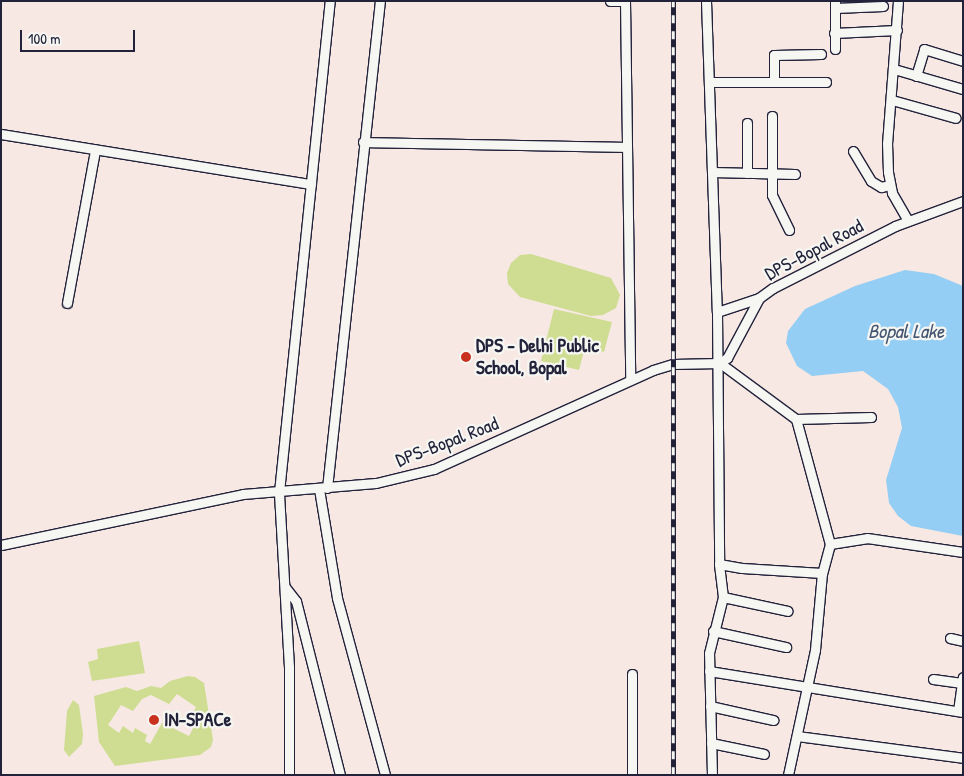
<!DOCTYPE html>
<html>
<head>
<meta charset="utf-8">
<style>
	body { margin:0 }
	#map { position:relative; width:964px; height:776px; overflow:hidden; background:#f7e8e3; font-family:"Patrick Hand",sans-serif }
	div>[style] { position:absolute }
	.green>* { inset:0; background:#cedd91 }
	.water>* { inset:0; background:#95cef4 }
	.roads { filter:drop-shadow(1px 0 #22223b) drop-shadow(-1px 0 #22223b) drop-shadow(0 1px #22223b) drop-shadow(0 -1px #22223b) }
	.minor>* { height:9px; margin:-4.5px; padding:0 4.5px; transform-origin:4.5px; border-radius:4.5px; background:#f6f6f2 }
	.rail>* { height:4.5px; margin-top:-2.25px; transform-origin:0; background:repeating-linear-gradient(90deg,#f6f6f2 0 8px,#22223b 0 16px); box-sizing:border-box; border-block:1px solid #22223b }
	.dots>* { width:14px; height:14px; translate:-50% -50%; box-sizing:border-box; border:2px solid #f6f6f2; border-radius:50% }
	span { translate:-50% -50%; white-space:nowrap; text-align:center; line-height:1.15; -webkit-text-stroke:4.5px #f6f6f2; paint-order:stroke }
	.street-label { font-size:19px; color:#22223b }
	.poi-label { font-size:19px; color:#22223b; font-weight:700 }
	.left { translate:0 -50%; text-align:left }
	.water-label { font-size:20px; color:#445672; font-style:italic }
	.frame { position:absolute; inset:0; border:2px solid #22223b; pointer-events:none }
	.scale { position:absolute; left:20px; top:30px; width:115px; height:22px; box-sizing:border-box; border:2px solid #22223b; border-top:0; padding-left:6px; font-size:15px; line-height:18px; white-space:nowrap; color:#22223b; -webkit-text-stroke:4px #f6f6f2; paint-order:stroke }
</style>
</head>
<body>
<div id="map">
	<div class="green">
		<i style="clip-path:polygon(531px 254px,611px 278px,620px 295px,616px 308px,603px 315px,591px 316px,520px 297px,508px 284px,507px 273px,511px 263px,520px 255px)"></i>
		<i style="clip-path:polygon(554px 309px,612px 322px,604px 352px,585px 347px,579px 370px,541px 361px)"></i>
		<i style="clip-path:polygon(139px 641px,145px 673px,92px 681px,88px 662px,98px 659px,97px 649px)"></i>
		<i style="clip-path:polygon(evenodd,188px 676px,195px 677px,204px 683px,213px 740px,211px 747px,200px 755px,115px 766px,99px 742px,94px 696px,126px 687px,137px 691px,151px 686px,161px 688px,170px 681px,188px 676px,177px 694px,196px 707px,193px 713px,199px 717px,189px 736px,162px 723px,150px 744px,145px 741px,147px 735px,135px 728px,133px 733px,123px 726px,119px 733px,108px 725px,121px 705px,133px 711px,142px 699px,151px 695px,169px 704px,177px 694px)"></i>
		<i style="clip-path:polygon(73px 700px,79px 705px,83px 734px,82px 744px,69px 757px,64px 750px,67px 711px)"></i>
	</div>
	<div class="water">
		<i style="clip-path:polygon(905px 270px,934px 274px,963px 286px,963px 536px,911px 526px,898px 516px,889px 503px,886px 480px,902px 428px,898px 407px,888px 389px,863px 371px,812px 376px,797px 366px,786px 343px,788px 331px,805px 309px,855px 286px)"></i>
	</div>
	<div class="roads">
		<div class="minor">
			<i style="left:610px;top:1px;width:15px"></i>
			<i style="left:625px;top:1px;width:379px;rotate:89.2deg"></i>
			<i style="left:706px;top:1px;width:311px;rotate:88deg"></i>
			<i style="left:717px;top:312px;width:252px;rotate:89.5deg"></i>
			<i style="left:719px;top:564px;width:23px;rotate:10deg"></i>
			<i style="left:742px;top:568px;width:80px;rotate:3.6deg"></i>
			<i style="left:898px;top:1px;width:142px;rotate:94.4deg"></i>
			<i style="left:887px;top:143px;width:29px;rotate:88deg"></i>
			<i style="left:888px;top:172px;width:21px;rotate:79deg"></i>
			<i style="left:892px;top:193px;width:32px;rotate:60deg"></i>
			<i style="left:835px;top:8px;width:48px;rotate:-2.4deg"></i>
			<i style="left:834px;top:33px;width:63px;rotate:-2.7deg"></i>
			<i style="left:835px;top:49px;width:48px;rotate:-90deg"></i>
			<i style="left:894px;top:69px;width:72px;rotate:16.2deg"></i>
			<i style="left:916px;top:76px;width:28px;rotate:-73deg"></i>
			<i style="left:924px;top:49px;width:41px;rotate:17.1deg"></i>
			<i style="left:709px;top:82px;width:117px"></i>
			<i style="left:774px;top:82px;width:27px;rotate:-90deg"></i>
			<i style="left:774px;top:55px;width:47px;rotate:-1.2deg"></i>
			<i style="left:892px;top:100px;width:66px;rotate:15.7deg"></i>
			<i style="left:772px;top:116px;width:79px;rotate:90deg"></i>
			<i style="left:772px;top:195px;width:39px;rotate:64deg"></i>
			<i style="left:1px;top:134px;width:314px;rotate:9.2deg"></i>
			<i style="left:363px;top:142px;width:262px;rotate:1.1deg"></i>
			<i style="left:853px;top:151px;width:35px;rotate:59deg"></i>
			<i style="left:871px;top:181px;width:12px;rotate:31deg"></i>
			<i style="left:881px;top:187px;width:9px;rotate:-13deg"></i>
			<i style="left:712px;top:172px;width:83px;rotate:1.4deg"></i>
			<i style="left:747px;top:173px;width:50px;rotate:-90deg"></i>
			<i style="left:67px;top:303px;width:156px;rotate:-79.6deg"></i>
			<i style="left:717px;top:312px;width:44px;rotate:-18.4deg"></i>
			<i style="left:720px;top:363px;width:94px;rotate:36.4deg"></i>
			<i style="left:796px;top:419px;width:130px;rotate:74.8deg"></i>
			<i style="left:830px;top:544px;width:30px;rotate:105deg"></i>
			<i style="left:822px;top:573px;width:77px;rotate:95.2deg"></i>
			<i style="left:815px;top:650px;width:128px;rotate:102.2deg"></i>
			<i style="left:796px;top:419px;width:75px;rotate:-1.5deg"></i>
			<i style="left:327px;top:488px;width:490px;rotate:-83.8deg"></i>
			<i style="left:319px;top:489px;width:110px;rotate:80.6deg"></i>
			<i style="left:337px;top:598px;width:183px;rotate:74.8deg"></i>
			<i style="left:830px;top:544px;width:37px;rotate:-9deg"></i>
			<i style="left:867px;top:538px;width:97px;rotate:8.3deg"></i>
			<i style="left:1px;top:545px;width:247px;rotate:-11.9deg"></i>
			<i style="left:243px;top:494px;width:133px;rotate:-4.7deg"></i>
			<i style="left:376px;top:483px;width:60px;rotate:-13.6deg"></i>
			<i style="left:434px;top:469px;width:240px;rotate:-24.3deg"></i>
			<i style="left:653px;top:370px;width:21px;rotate:-17deg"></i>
			<i style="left:673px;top:364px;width:47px;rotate:-1.2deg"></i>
			<i style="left:720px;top:363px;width:9px;rotate:-36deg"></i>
			<i style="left:727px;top:358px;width:68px;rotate:-61.9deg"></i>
			<i style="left:759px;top:298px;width:17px;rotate:-36deg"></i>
			<i style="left:773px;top:288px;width:137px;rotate:-26.9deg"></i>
			<i style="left:895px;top:226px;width:72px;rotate:-20.2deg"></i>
			<i style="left:285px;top:587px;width:18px;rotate:52deg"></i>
			<i style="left:296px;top:601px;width:179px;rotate:75.8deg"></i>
			<i style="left:723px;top:597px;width:66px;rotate:12.2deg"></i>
			<i style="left:713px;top:631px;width:75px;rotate:12.4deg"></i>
			<i style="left:950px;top:638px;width:13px;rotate:13deg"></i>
			<i style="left:709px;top:671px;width:257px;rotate:9.2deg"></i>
			<i style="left:933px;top:679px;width:29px;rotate:8deg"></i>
			<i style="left:710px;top:706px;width:65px;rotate:12.5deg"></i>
			<i style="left:958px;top:711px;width:34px;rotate:-82deg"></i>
			<i style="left:797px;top:736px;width:167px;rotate:7.5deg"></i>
			<i style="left:711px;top:743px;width:54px;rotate:11.7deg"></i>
			<i style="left:289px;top:775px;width:108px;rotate:-90deg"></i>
			<i style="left:289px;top:667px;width:175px;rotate:-93.3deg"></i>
			<i style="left:279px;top:492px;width:494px;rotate:-84.1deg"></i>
			<i style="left:632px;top:775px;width:101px;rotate:-90deg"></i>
			<i style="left:712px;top:775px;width:122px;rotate:-91.4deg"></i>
			<i style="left:709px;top:653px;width:58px;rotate:-76deg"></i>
			<i style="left:723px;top:597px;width:33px;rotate:-97deg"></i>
		</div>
	</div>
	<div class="rail">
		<i style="left:673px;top:775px;width:774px;rotate:-90deg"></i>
	</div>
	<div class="dots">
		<i style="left:466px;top:357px;background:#c8321e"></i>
		<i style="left:154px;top:720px;background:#c8321e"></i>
	</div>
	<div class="street-label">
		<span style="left:814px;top:250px;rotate:-28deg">DPS-Bopal Road</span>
		<span style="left:447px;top:442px;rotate:-21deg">DPS-Bopal Road</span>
	</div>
	<div class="poi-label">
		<span class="left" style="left:476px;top:357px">DPS - Delhi Public<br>School, Bopal</span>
		<span class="left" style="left:164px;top:720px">IN-SPACe</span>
	</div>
	<div class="water-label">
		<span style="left:906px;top:330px">Bopal Lake</span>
	</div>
	<div class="frame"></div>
	<div class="scale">100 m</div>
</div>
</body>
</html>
